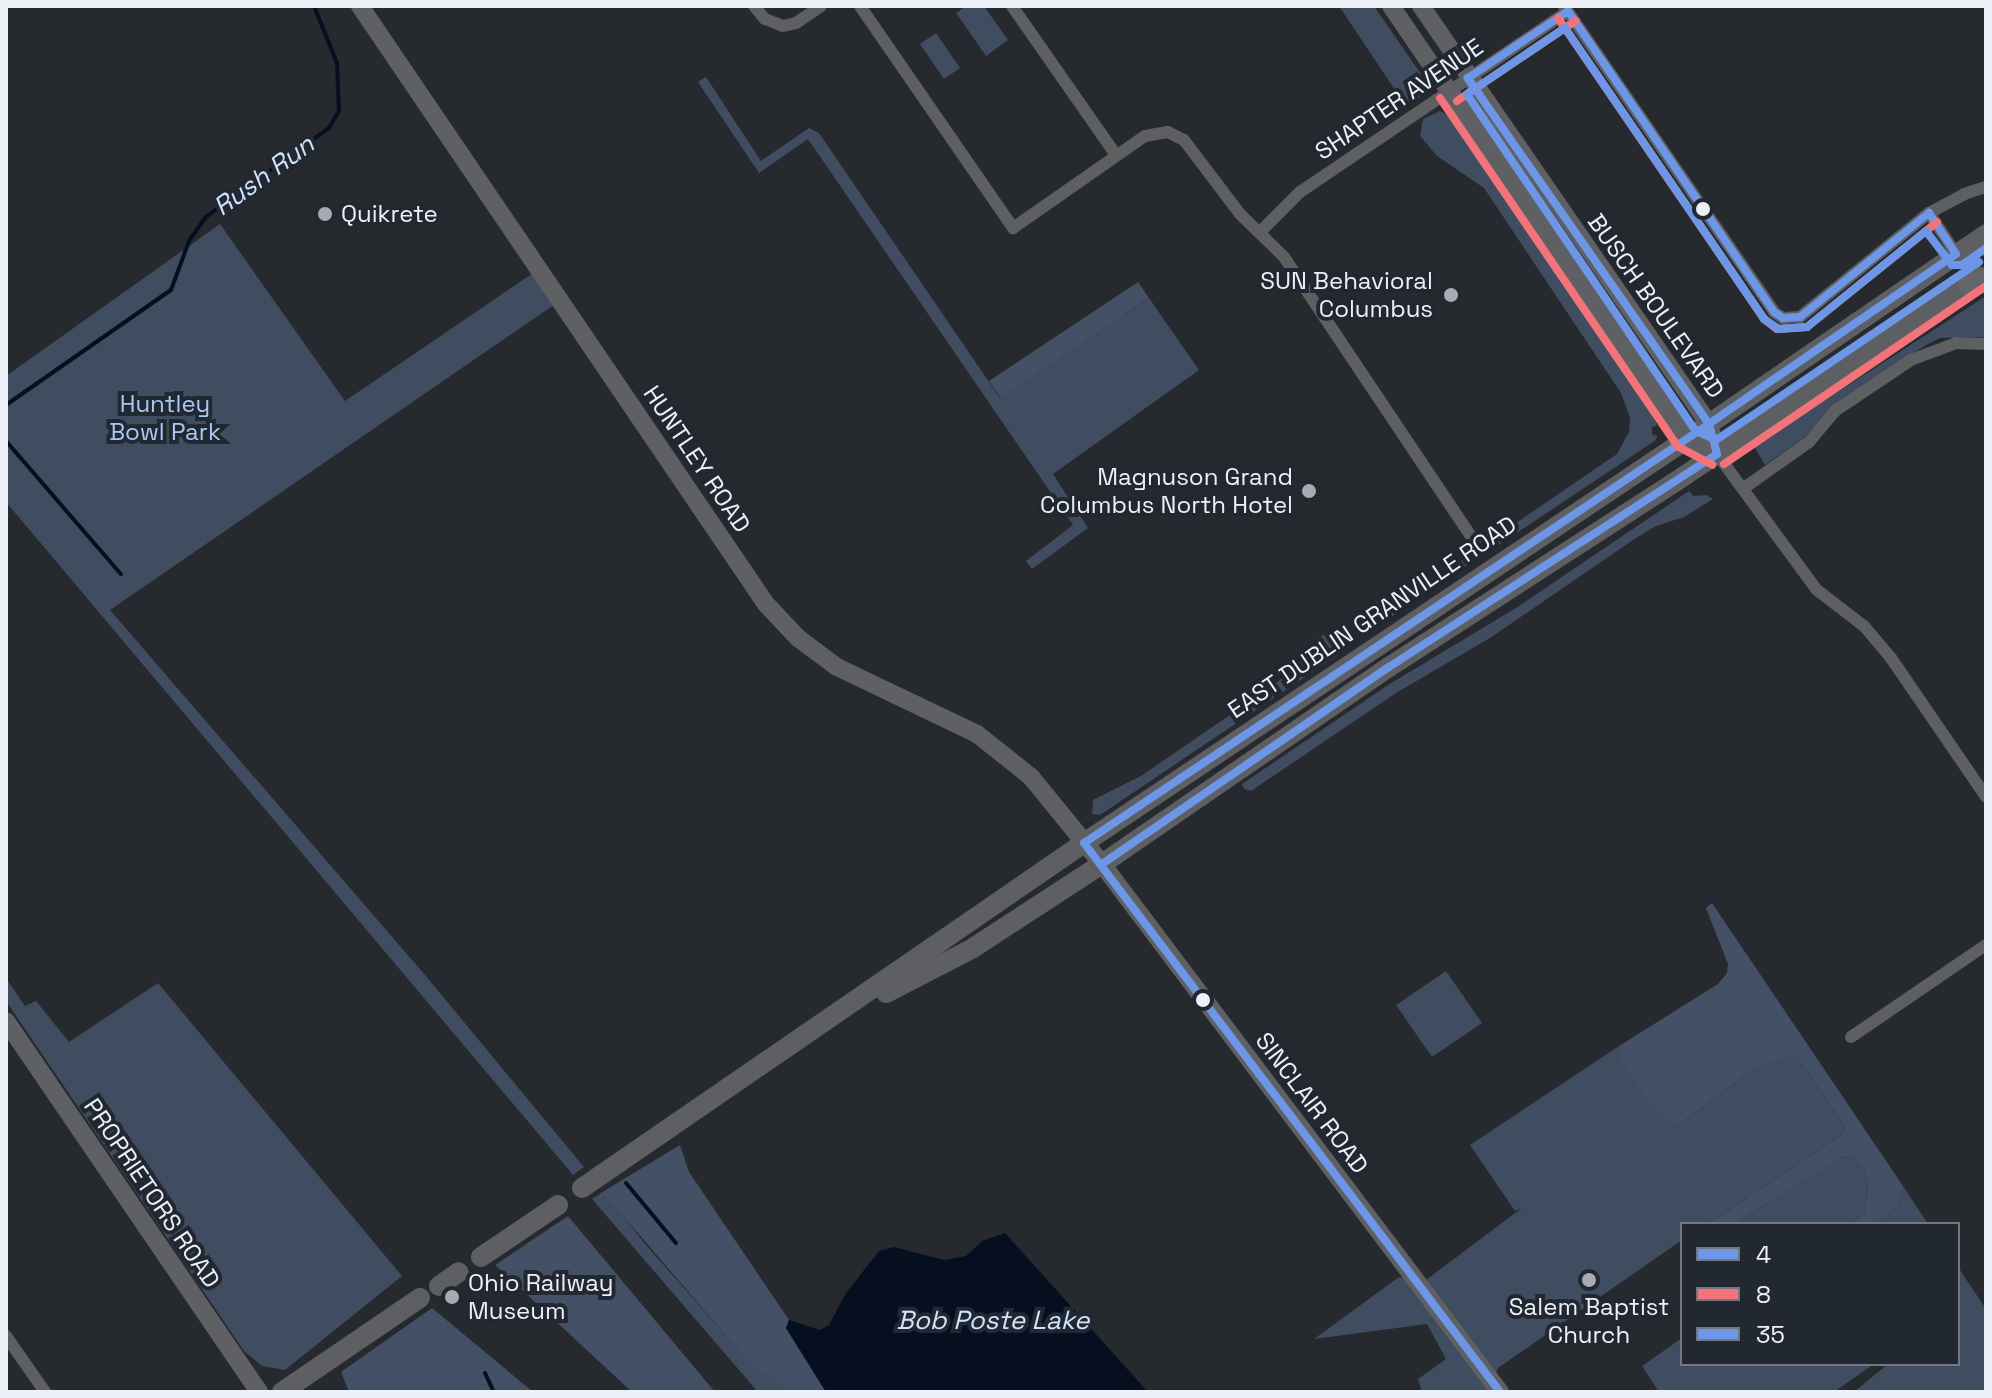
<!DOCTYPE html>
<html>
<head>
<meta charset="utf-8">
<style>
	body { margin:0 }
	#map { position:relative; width:1992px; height:1398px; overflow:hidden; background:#26292e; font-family:"Space Grotesk",sans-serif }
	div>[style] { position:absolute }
	.green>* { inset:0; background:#404c5f }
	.forest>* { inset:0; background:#435065 }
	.water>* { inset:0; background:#060f20 }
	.stream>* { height:4px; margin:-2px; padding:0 2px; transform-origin:2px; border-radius:2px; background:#060f20 }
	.street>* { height:12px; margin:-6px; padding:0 6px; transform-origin:6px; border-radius:6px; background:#5d5f61 }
	.secondary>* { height:18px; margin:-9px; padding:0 9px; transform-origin:9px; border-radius:9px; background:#5e6064 }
	.primary>* { height:20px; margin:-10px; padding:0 10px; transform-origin:10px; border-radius:10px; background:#5d5f63 }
	.highway>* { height:22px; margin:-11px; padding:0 11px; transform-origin:11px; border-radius:11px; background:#62656a }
	.bus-1>* { height:8px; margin:-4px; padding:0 4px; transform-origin:4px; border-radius:4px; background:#6d97e6 }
	.bus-2>* { height:8px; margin:-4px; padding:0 4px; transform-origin:4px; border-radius:4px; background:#f3737a }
	.bus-3>* { height:8px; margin:-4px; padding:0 4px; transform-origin:4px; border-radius:4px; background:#6d97e6 }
	.dots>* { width:22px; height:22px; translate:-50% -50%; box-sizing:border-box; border:4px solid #222831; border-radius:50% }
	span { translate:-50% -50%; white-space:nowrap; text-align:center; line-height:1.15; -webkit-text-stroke:8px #222831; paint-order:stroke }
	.street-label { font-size:24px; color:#edf1f7 }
	.poi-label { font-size:24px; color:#edf1f7 }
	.left { translate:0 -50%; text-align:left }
	.right { translate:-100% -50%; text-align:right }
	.park-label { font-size:24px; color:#a9c7f6 }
	.water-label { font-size:26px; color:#cfe2fe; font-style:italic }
	.frame { position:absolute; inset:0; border:8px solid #edf1f7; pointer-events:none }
	.legend { position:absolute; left:1680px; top:1222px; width:280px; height:144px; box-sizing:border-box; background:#222831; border:2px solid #737880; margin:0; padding:10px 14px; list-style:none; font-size:24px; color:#edf1f7 }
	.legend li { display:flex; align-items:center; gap:16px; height:40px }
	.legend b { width:40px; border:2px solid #737880 }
</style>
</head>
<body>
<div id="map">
	<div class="green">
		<i style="clip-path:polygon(966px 6px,984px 6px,1008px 40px,986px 56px,956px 13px)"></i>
		<i style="clip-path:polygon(1339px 6px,1374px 6px,1423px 77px,1422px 93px,1416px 102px,1405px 105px)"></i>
		<i style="clip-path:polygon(936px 33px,960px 68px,944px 79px,920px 44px)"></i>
		<i style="clip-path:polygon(706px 77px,761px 161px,809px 128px,819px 133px,1000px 398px,1149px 298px,1199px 370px,1053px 474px,1088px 528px,1032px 569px,1026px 561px,1073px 525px,808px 139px,759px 173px,698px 82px)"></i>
		<i style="clip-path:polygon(1440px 111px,1454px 119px,1653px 414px,1657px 426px,1652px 427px,1652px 434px,1657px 436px,1656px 440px,1379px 625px,1373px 625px,1367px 614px,1373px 603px,1431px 581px,1617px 454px,1629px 432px,1630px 418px,1621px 393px,1484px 188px,1437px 156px,1420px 136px,1423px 119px)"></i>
		<i style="clip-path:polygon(220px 224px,345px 401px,539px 269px,561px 300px,110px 610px,425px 975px,584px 1167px,573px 1175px,6px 502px,6px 376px)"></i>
		<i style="clip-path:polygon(1986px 296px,1986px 337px,1940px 338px,1926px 345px,1831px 408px,1805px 437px,1765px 465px,1754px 446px)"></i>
		<i style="clip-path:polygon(1689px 491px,1693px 496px,1706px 495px,1713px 499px,1684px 517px,1656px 526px,1633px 540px,1490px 638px,1396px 693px,1251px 791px,1244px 789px,1242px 784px,1388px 685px,1516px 608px)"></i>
		<i style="clip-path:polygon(1336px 628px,1349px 634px,1353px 640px,1351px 646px,1100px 815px,1092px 814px,1093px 800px,1141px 776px,1272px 686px,1291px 672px,1317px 638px)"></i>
		<i style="clip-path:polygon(1446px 971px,1482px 1023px,1432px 1057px,1396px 1005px)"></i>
		<i style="clip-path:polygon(6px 978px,25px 1006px,36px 1001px,69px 1042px,158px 983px,402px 1276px,285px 1370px,262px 1366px,244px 1351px,6px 1001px)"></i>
		<i style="clip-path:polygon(1619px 1046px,1618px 1053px,1682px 1122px,1749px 1072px,1788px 1057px,1798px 1058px,1845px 1126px,1844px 1133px,1708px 1224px,1682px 1224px,1682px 1240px,1498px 1368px,1489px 1392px,1422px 1392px,1418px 1379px,1446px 1359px,1427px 1324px,1314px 1339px,1399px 1277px,1426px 1280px,1523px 1207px,1515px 1211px,1470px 1145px)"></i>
		<i style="clip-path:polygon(1842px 1156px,1852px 1157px,1864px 1168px,1868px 1184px,1865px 1212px,1852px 1224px,1734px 1224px)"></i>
		<i style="clip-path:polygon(1903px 1186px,1928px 1224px,1875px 1224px,1898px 1206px)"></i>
		<i style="clip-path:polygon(604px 1191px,645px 1244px,754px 1367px,775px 1380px,786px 1392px,758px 1392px,592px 1199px)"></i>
		<i style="clip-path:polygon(1958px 1267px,1986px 1309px,1986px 1392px,1854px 1392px,1888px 1364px,1958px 1364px)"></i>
		<i style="clip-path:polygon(1682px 1338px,1682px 1364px,1874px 1364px,1834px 1392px,1659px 1392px,1642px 1366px)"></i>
	</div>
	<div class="forest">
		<i style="clip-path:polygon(1138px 282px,1149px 298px,1001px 398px,989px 381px)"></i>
		<i style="clip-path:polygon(1712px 903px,1903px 1186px,1898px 1206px,1875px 1224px,1852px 1224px,1865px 1212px,1868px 1184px,1864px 1168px,1852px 1157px,1843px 1156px,1734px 1224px,1708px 1224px,1844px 1133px,1845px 1126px,1798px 1058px,1788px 1057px,1749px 1072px,1682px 1122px,1673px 1125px,1650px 1104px,1618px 1053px,1619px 1046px,1718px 984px,1727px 973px,1728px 964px,1706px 908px)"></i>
		<i style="clip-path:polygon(680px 1145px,689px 1172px,789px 1320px,786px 1328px,826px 1392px,786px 1392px,775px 1380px,754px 1368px,605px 1195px,604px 1191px)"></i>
		<i style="clip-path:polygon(568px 1216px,715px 1392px,632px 1392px,495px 1265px)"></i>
		<i style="clip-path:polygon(432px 1308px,533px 1392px,349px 1392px,341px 1372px)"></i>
	</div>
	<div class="water">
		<i style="clip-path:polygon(1005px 1233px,1148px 1392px,826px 1392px,786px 1328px,789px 1320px,820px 1330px,829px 1325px,846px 1293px,879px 1251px,894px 1247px,944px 1260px,966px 1256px,982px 1241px)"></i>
	</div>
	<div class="stream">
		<i style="left:6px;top:405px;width:201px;rotate:-34.9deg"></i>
		<i style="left:171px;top:290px;width:52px;rotate:-69.8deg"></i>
		<i style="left:189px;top:241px;width:29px;rotate:-55deg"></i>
		<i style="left:206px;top:217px;width:152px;rotate:-35.9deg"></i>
		<i style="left:329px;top:128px;width:20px;rotate:-60deg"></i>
		<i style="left:339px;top:111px;width:48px;rotate:-92.4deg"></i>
		<i style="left:337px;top:63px;width:61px;rotate:-112deg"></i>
		<i style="left:6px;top:441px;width:176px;rotate:49.2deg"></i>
		<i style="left:626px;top:1183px;width:78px;rotate:50.2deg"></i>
		<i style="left:485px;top:1373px;width:21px;rotate:65deg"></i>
	</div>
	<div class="street">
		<i style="left:754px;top:6px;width:17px;rotate:50deg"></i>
		<i style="left:765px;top:19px;width:19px;rotate:21deg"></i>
		<i style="left:783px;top:26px;width:13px;rotate:-13deg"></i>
		<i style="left:796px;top:23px;width:30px;rotate:-34deg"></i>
		<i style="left:860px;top:6px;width:270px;rotate:55.4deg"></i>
		<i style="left:1013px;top:228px;width:161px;rotate:-34.9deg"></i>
		<i style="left:1145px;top:136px;width:23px;rotate:-10deg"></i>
		<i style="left:1168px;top:132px;width:18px;rotate:27deg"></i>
		<i style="left:1184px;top:140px;width:93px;rotate:52.9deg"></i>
		<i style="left:1240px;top:214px;width:62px;rotate:44.3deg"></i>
		<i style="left:1284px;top:257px;width:343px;rotate:56.2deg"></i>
		<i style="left:1012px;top:6px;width:182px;rotate:55.1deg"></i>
		<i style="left:1564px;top:6px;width:371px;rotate:55.5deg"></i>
		<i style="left:1774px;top:312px;width:11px;rotate:34deg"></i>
		<i style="left:1783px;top:318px;width:17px;rotate:-3deg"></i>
		<i style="left:1800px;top:317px;width:166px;rotate:-38.9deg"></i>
		<i style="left:1929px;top:213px;width:40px;rotate:-28deg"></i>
		<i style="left:1964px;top:194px;width:23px;rotate:-18deg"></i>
		<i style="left:1929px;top:213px;width:49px;rotate:56.6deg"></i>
		<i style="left:1261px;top:231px;width:55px;rotate:-45deg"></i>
		<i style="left:1300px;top:192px;width:323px;rotate:-34deg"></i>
		<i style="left:1717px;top:454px;width:169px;rotate:53.7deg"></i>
		<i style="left:1817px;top:590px;width:59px;rotate:37.5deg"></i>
		<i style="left:1864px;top:626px;width:42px;rotate:49.8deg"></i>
		<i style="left:1891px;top:658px;width:168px;rotate:55.6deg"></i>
		<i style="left:1744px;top:488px;width:80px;rotate:-35.3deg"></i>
		<i style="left:1809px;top:442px;width:40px;rotate:-50deg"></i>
		<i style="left:1835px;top:411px;width:92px;rotate:-33.9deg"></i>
		<i style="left:1911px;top:360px;width:48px;rotate:-20.7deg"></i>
		<i style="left:1956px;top:343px;width:30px;rotate:2deg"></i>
		<i style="left:1851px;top:1037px;width:163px;rotate:-34.3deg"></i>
		<i style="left:6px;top:1336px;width:68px;rotate:55.1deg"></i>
	</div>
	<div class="secondary">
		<i style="left:360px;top:6px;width:723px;rotate:55.83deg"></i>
		<i style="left:766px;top:604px;width:47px;rotate:46.7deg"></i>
		<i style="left:798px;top:638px;width:49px;rotate:36.6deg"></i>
		<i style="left:837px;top:667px;width:155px;rotate:25.6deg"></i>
		<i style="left:977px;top:734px;width:69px;rotate:38.5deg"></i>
		<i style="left:1031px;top:777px;width:112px;rotate:50.8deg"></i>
		<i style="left:1102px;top:864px;width:661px;rotate:52.99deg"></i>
		<i style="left:1391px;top:6px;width:525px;rotate:55.64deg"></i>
		<i style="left:1687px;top:439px;width:34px;rotate:27deg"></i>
		<i style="left:1421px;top:6px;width:508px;rotate:55.43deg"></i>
		<i style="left:1709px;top:424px;width:31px;rotate:75deg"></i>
		<i style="left:6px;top:1021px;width:449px;rotate:55.7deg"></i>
	</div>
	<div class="primary">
		<i style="left:886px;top:993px;width:98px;rotate:-27.3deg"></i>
		<i style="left:973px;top:948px;width:154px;rotate:-33.1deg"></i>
		<i style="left:1102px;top:864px;width:348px;rotate:-34.5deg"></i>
		<i style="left:1389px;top:667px;width:351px;rotate:-32.9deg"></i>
		<i style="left:1684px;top:476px;width:356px;rotate:-34.1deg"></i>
		<i style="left:582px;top:1188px;width:609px;rotate:-34.5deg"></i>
		<i style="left:1084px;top:843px;width:726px;rotate:-33.82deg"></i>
		<i style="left:1687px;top:439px;width:363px;rotate:-34.4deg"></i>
		<i style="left:481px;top:1257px;width:93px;rotate:-34deg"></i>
		<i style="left:439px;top:1286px;width:24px;rotate:-35deg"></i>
		<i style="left:282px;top:1392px;width:167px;rotate:-34.3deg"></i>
	</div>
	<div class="highway">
		<i style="left:1968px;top:284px;width:18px;rotate:-9deg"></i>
	</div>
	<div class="bus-1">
		<i style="left:1568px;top:11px;width:365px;rotate:55.6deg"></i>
		<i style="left:1774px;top:312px;width:11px;rotate:34deg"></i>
		<i style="left:1783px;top:318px;width:17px;rotate:-3deg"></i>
		<i style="left:1800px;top:317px;width:166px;rotate:-38.9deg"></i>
		<i style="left:1929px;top:213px;width:49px;rotate:56.6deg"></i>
		<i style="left:1956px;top:254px;width:300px;rotate:145.5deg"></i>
		<i style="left:1709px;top:424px;width:422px;rotate:-124.9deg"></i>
		<i style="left:1468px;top:78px;width:120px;rotate:-33.8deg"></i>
		<i style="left:1102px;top:864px;width:348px;rotate:-34.5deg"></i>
		<i style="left:1389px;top:667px;width:391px;rotate:-33deg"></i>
		<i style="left:1717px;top:454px;width:31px;rotate:-105deg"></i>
		<i style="left:1500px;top:1392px;width:689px;rotate:-127.15deg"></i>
		<i style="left:1084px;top:843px;width:752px;rotate:-33.84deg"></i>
	</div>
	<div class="bus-2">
		<i style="left:1558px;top:18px;width:365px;rotate:55.6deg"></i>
		<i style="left:1764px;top:319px;width:16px;rotate:38deg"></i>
		<i style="left:1777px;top:329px;width:30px;rotate:-4deg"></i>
		<i style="left:1807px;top:327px;width:167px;rotate:-38.9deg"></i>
		<i style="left:1440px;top:98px;width:421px;rotate:55.7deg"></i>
		<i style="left:1677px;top:446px;width:40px;rotate:28deg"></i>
		<i style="left:1457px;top:101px;width:143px;rotate:-34.1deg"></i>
		<i style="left:1724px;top:464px;width:317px;rotate:-34.2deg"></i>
	</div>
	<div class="bus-3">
		<i style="left:1979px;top:262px;width:318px;rotate:145.9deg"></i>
		<i style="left:1716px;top:440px;width:23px;rotate:-155deg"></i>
		<i style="left:1695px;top:430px;width:406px;rotate:-124.2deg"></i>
		<i style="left:1467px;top:94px;width:118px;rotate:-34deg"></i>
		<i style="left:1565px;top:28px;width:353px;rotate:55.6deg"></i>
		<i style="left:1764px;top:319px;width:18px;rotate:34deg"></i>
		<i style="left:1779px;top:329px;width:28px;rotate:-4deg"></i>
		<i style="left:1807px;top:327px;width:153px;rotate:-38.9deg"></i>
		<i style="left:1926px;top:231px;width:43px;rotate:52.6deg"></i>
		<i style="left:1952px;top:265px;width:10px"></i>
		<i style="left:1962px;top:265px;width:29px;rotate:-35deg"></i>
	</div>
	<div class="dots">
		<i style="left:1703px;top:209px;background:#edf1f7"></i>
		<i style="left:325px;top:214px;background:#a7abb1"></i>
		<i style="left:1451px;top:295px;background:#a7abb1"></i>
		<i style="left:1309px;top:491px;background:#a7abb1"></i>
		<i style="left:1203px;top:1000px;background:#edf1f7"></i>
		<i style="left:1589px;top:1280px;background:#a7abb1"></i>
		<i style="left:452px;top:1297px;background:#a7abb1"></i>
	</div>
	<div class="street-label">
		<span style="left:1399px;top:99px;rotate:-34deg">SHAPTER AVENUE</span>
		<span style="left:1656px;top:306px;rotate:55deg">BUSCH BOULEVARD</span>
		<span style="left:697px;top:459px;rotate:56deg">HUNTLEY ROAD</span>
		<span style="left:1372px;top:617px;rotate:-34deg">EAST DUBLIN GRANVILLE ROAD</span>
		<span style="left:1312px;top:1103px;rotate:53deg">SINCLAIR ROAD</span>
		<span style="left:152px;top:1193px;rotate:56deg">PROPRIETORS ROAD</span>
	</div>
	<div class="poi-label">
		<span class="left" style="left:341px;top:214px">Quikrete</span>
		<span class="right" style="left:1433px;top:295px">SUN Behavioral<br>Columbus</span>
		<span class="right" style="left:1293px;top:491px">Magnuson Grand<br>Columbus North Hotel</span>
		<span class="left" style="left:468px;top:1297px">Ohio Railway<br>Museum</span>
		<span style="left:1589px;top:1321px">Salem Baptist<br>Church</span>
	</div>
	<div class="park-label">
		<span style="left:165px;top:418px">Huntley<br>Bowl Park</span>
	</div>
	<div class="water-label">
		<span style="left:264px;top:176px;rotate:-36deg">Rush Run</span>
		<span style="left:993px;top:1321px">Bob Poste Lake</span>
	</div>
	<div class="frame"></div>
	<ul class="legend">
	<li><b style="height:10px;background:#6d97e6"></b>4</li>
	<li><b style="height:10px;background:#f3737a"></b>8</li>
	<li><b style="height:10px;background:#6d97e6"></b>35</li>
	</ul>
</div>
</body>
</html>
